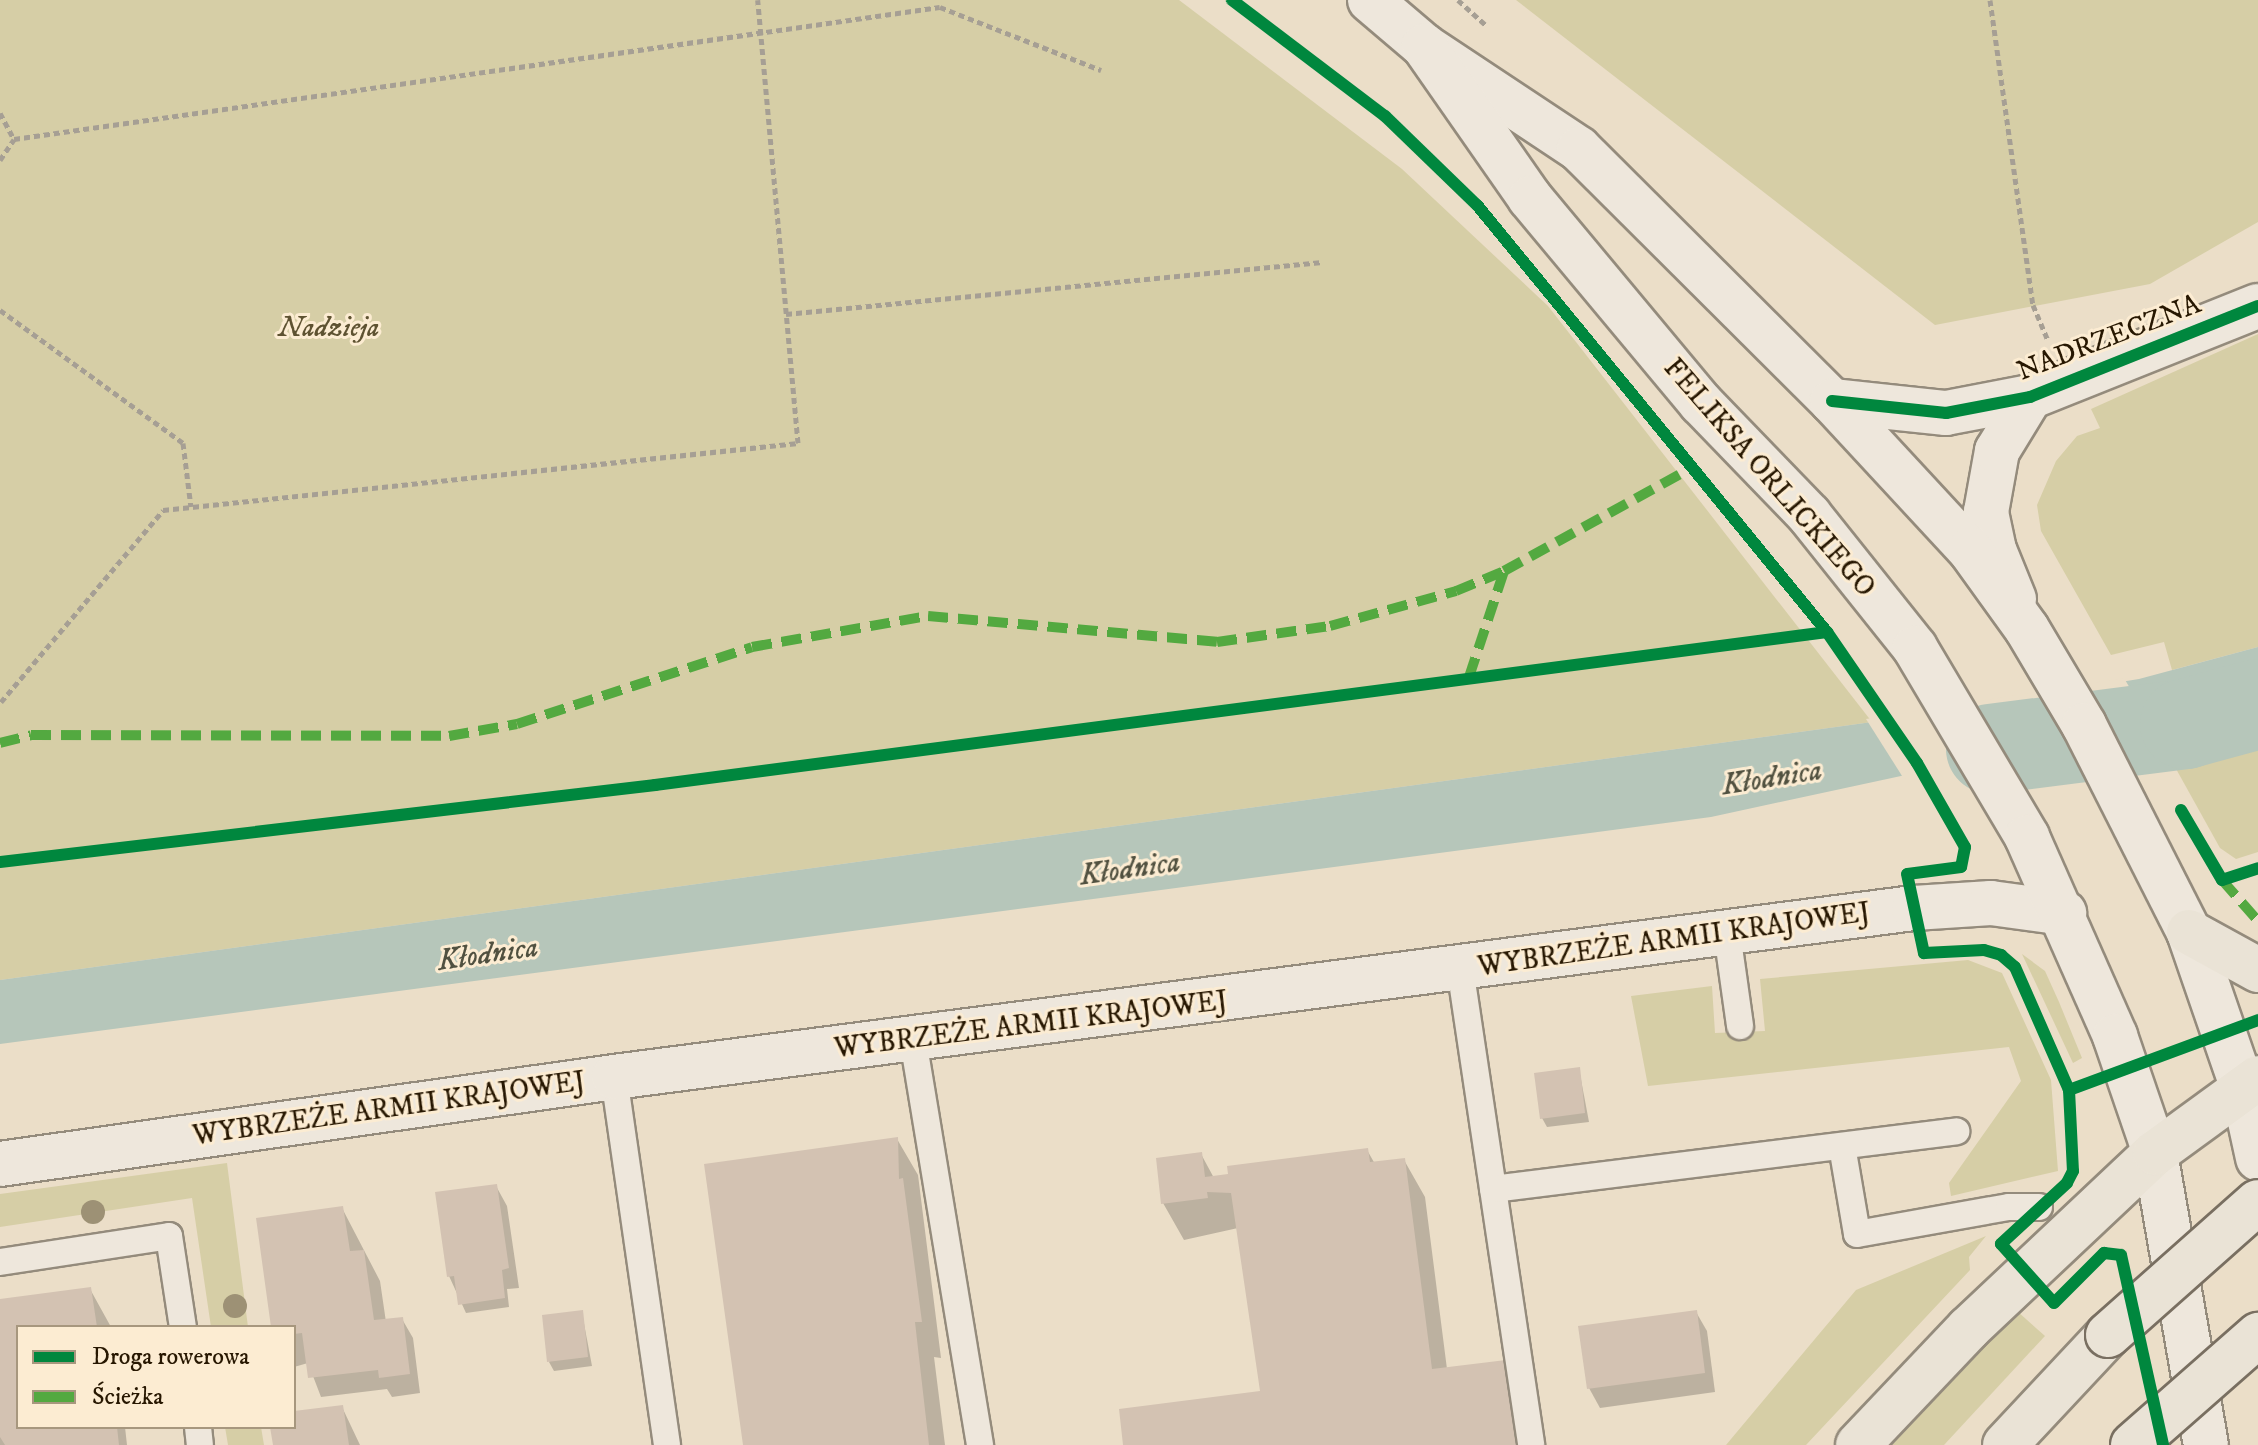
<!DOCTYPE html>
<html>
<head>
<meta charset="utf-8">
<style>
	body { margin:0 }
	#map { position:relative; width:2258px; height:1445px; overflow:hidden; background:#ebdec8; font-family:"IM FELL DW Pica",serif }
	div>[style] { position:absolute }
	.green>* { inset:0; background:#d6cea6 }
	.water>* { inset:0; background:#b6c6ba }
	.pier>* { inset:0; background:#ebdec8 }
	.shadow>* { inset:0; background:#0003 }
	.river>* { height:90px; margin:-45px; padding:0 45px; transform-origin:45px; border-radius:45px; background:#b6c6ba }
	.building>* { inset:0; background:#d3c2b2 }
	.path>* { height:5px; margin-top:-2.5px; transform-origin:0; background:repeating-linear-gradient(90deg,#a69f94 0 6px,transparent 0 10px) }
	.roads { filter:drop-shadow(2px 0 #948b7c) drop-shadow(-2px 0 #948b7c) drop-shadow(0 2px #948b7c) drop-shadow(0 -2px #948b7c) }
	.lane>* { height:26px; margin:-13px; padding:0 13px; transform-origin:13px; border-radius:13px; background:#eee7dc }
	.street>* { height:44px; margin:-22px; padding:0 22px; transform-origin:22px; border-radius:22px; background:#eee7dc }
	.secondary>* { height:44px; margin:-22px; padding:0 22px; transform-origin:22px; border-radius:22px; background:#eee7dc }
	.primary>* { height:44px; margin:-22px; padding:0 22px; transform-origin:22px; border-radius:22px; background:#eae3d6 }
	.bridges { filter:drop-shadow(2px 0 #796f61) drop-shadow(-2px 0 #796f61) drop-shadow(0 2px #796f61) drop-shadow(0 -2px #796f61) }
	.primary-bridge>* { height:44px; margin:-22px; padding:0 22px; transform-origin:22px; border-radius:22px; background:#eae3d6 }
	.quiet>* { height:10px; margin-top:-5px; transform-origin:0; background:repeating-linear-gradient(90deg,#53a940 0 20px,transparent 0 30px) }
	.cycleway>* { height:12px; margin:-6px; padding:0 6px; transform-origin:6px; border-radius:6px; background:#00873e }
	.trees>* { width:24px; height:24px; margin:-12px; border-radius:50%; background:#9d9175 }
	span { translate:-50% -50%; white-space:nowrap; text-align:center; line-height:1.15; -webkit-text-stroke:6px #fcecd2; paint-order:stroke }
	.park-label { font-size:28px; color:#5e5231; font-style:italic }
	.street-label { font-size:28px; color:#271701 }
	.water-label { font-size:30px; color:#515140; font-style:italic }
	.legend { position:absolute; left:16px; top:1325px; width:280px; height:104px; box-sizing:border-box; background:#fcecd2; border:2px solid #a7977e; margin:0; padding:10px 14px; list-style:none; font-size:24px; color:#271701 }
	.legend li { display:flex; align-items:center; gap:16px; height:40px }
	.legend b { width:40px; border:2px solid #a7977e }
</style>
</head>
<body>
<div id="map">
	<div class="green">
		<i style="clip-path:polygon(0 0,1179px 0,1402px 169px,1548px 306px,1872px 722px,0 980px)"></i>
		<i style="clip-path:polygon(1516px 0,2258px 0,2258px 222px,2150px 284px,1935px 325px)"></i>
		<i style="clip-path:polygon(2258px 334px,2258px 647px,2172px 670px,2164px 642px,2111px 655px,2041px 531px,2037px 505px,2056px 461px,2077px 436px,2100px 428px,2091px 409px)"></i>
		<i style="clip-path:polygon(2258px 699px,2258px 852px,2236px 859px,2220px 848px,2150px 722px)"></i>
		<i style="clip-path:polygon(2022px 954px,2045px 971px,2059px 1002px,2082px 1058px,2073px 1063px)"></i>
		<i style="clip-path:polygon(1968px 960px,2002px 973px,2051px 1080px,2058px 1171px,1951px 1196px,1949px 1183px,2021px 1081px,2009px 1047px,1648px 1086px,1631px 996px,1712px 986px,1715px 1033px,1765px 1031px,1760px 979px)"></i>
		<i style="clip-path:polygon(227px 1163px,248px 1327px,211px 1327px,192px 1198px,0 1227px,0 1194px)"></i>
		<i style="clip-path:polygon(1986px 1236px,1969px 1257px,1970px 1270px,1806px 1445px,1726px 1445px,1856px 1290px)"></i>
		<i style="clip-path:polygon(2017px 1311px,2045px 1336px,1944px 1445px,1890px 1445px)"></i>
		<i style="clip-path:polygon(225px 1427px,261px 1427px,264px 1445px,228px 1445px)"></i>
	</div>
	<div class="water">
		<i style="clip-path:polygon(2258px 647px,2258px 699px,1711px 817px,0 1044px,0 980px,1872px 722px,2139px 679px)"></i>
	</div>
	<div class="pier">
		<i style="clip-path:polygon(2124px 678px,2152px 726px,1904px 779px,1866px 719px)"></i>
	</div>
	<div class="shadow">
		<i style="clip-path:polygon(1579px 1069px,1589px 1122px,1547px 1127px,1542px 1118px)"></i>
		<i style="clip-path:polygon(897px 1139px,918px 1175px,941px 1358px,934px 1357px,945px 1445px,745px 1445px)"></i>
		<i style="clip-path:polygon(1367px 1150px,1375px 1164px,1404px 1160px,1425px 1197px,1447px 1369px,1505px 1362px,1532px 1445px,1125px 1445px,1262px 1393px,1238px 1228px,1184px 1240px,1163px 1203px,1201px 1154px,1214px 1178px)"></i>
		<i style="clip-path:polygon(496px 1186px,507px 1206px,519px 1288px,507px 1289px,509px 1307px,466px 1313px,449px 1276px)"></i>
		<i style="clip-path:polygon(342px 1208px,380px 1281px,386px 1322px,402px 1319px,413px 1338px,420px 1393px,392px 1397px,387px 1389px,321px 1397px,308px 1363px,294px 1367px,294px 1327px,276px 1327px)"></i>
		<i style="clip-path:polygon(90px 1289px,111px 1327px,18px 1327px,18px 1427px,125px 1427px,127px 1445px,0 1445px,0 1301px)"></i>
		<i style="clip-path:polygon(1696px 1312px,1707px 1331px,1715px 1392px,1600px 1408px,1589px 1388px)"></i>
		<i style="clip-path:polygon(582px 1313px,592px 1366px,554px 1371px,549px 1362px)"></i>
		<i style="clip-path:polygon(342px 1407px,360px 1445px,275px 1445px,272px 1427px,294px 1427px,294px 1413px)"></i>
	</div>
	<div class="river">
		<i style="left:1991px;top:749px;width:196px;rotate:-7.3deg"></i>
		<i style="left:2185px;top:724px;width:76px;rotate:-15.3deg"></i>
	</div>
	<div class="building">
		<i style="clip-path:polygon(1580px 1067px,1585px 1113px,1540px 1119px,1534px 1073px)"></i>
		<i style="clip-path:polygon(898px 1137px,899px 1179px,903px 1178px,922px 1322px,915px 1322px,929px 1445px,743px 1445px,704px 1164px)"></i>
		<i style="clip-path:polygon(1368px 1148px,1370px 1162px,1405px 1158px,1432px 1369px,1506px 1360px,1517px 1445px,1123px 1445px,1119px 1409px,1260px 1391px,1231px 1193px,1207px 1192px,1208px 1198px,1161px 1204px,1156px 1158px,1202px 1152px,1205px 1177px,1228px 1174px,1227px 1166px)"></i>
		<i style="clip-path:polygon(497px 1184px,509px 1268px,502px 1270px,505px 1298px,458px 1305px,454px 1276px,447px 1277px,435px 1192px)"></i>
		<i style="clip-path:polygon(343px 1206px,350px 1251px,364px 1250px,374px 1320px,403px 1317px,410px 1374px,379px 1378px,378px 1370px,308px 1378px,302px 1333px,294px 1334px,294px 1327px,271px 1327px,256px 1218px)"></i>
		<i style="clip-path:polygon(91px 1287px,97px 1327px,18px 1327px,18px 1427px,117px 1427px,119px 1445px,5px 1445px,0 1437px,0 1299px)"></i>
		<i style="clip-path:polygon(583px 1310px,588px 1357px,547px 1362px,542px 1315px)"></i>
		<i style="clip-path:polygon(1697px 1310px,1705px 1373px,1587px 1389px,1578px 1326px)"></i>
		<i style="clip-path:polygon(343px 1405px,349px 1445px,273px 1445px,270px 1427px,294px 1427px,294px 1411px)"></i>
	</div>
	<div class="path">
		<i style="left:1458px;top:0;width:39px;rotate:42deg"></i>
		<i style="left:1990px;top:0;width:308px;rotate:82deg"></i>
		<i style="left:2033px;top:305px;width:39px;rotate:67deg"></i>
		<i style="left:0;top:113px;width:30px;rotate:62deg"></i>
		<i style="left:0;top:160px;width:25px;rotate:-56deg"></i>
		<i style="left:14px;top:139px;width:935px;rotate:-8.11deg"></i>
		<i style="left:940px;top:7px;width:173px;rotate:21.4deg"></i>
		<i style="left:0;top:310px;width:226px;rotate:36deg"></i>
		<i style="left:183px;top:443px;width:64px;rotate:82.9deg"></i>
		<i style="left:786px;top:314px;width:539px;rotate:-5.54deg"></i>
		<i style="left:1px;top:702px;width:251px;rotate:-49.8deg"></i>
		<i style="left:163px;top:510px;width:639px;rotate:-6.02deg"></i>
		<i style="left:798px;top:443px;width:445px;rotate:-95.2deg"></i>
	</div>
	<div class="roads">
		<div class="lane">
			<i style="left:1727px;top:933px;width:94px;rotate:82deg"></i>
			<i style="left:1460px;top:968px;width:482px;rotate:81.5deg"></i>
			<i style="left:913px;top:1040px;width:411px;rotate:80.6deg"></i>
			<i style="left:614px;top:1077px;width:372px;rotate:81.8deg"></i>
			<i style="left:1842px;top:1146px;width:89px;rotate:80.3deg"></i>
			<i style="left:1857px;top:1234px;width:154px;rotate:-10.1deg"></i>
			<i style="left:2009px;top:1207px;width:30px"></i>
			<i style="left:1493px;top:1189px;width:467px;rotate:-7.1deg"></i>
			<i style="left:0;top:1262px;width:171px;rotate:-8.7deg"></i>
			<i style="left:169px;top:1236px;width:92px;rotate:81.3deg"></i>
			<i style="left:198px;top:1427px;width:18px;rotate:84deg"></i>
		</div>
		<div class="street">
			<i style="left:1832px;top:401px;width:115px;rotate:6deg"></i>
			<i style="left:1946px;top:413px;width:86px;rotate:-10.8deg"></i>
			<i style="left:2030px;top:397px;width:245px;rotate:-21.8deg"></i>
			<i style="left:2014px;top:599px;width:53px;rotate:-112.2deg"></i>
			<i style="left:1994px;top:550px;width:39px;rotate:-102deg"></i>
			<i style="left:1986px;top:512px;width:62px;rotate:-79.8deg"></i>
			<i style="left:1997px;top:451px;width:63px;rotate:-58.6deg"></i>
			<i style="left:0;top:1164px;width:620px;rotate:-8.06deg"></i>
			<i style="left:614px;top:1077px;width:1311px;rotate:-7.41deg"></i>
			<i style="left:1914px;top:908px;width:77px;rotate:-3.7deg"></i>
			<i style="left:1991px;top:903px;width:74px;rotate:7.8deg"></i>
		</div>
		<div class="secondary">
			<i style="left:1370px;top:0;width:71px;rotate:40.4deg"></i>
			<i style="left:1424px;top:46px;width:186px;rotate:33.6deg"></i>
			<i style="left:1579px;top:149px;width:357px;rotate:44.9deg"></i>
			<i style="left:1832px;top:401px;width:203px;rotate:47.2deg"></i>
			<i style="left:1970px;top:550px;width:97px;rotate:54.2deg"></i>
			<i style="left:2027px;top:629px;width:112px;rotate:59.3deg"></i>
			<i style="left:2084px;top:725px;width:232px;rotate:63.1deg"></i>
			<i style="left:2189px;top:932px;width:166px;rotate:71deg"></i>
			<i style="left:2243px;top:1089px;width:71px;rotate:77.7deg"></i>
			<i style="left:1424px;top:46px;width:185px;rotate:55.1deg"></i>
			<i style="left:1530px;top:198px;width:267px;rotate:50.2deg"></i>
			<i style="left:1701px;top:403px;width:156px;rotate:46deg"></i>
			<i style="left:1809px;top:515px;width:170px;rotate:51.4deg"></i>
			<i style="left:1915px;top:648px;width:220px;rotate:59.3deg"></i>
			<i style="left:2027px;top:837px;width:218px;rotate:66.1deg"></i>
			<i style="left:2115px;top:1036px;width:124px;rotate:71.1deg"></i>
			<i style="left:2155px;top:1153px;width:296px;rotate:80.1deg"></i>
		</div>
		<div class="primary">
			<i style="left:2189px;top:932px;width:79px;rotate:28.8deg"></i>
			<i style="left:1858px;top:1445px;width:160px;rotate:-46.5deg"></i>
			<i style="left:1968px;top:1329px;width:257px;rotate:-43.3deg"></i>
			<i style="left:2155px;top:1153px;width:127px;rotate:-36.1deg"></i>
			<i style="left:2005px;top:1445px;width:151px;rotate:-46.9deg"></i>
		</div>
	</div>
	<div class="bridges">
		<div class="primary-bridge">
			<i style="left:2108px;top:1335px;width:200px;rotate:-41.6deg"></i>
			<i style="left:2133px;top:1445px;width:167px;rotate:-41.3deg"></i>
		</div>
	</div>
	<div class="quiet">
		<i style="left:1469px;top:677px;width:112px;rotate:-71.7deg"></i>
		<i style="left:0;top:743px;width:32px;rotate:-14deg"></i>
		<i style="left:31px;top:735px;width:418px;rotate:0.1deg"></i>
		<i style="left:449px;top:736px;width:69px;rotate:-10deg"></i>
		<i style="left:517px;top:724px;width:247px;rotate:-18.1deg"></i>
		<i style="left:752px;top:647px;width:179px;rotate:-10deg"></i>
		<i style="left:928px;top:616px;width:290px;rotate:5.1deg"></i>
		<i style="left:1217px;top:642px;width:114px;rotate:-8.1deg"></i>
		<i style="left:1330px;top:626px;width:131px;rotate:-15.5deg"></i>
		<i style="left:1456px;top:591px;width:52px;rotate:-22.6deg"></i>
		<i style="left:1504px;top:571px;width:216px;rotate:-28.8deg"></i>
		<i style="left:2222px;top:880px;width:55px;rotate:48.7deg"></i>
	</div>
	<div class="cycleway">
		<i style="left:1232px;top:0;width:192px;rotate:37.2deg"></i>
		<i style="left:1385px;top:116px;width:128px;rotate:44.1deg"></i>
		<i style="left:1477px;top:205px;width:552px;rotate:50.66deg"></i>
		<i style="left:1827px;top:632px;width:159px;rotate:55.5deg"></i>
		<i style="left:1917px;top:763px;width:97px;rotate:60.3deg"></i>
		<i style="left:1965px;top:847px;width:20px;rotate:101deg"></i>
		<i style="left:1961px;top:867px;width:54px;rotate:172.6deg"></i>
		<i style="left:1907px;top:874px;width:81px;rotate:77.9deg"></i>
		<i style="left:1924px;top:953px;width:60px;rotate:-2.9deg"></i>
		<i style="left:1984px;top:950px;width:18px;rotate:16deg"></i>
		<i style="left:2001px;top:955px;width:18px;rotate:41deg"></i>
		<i style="left:2015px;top:967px;width:134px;rotate:66.3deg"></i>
		<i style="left:2069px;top:1090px;width:81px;rotate:87.2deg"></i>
		<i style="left:2073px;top:1171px;width:13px;rotate:117deg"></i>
		<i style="left:2067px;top:1183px;width:90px;rotate:137.3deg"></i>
		<i style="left:2001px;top:1244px;width:79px;rotate:48.1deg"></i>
		<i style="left:2054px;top:1303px;width:71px;rotate:-45deg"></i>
		<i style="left:2104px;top:1253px;width:17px;rotate:7deg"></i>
		<i style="left:2121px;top:1255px;width:195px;rotate:77.5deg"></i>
		<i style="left:1832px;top:401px;width:115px;rotate:6deg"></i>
		<i style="left:1946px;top:413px;width:86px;rotate:-10.8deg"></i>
		<i style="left:2030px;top:397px;width:245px;rotate:-21.8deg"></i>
		<i style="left:2181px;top:810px;width:81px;rotate:59.6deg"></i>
		<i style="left:2222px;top:880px;width:38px;rotate:-18deg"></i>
		<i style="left:0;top:862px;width:660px;rotate:-6.7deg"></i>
		<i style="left:655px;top:785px;width:1182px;rotate:-7.44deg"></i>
		<i style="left:2069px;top:1090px;width:202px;rotate:-20.3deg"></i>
	</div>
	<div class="trees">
		<i style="left:93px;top:1212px"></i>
		<i style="left:235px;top:1306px"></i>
	</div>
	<div class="park-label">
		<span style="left:329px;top:328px">Nadzieja</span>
	</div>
	<div class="street-label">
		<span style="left:2109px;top:338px;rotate:-21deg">NADRZECZNA</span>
		<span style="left:1769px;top:478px;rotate:49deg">FELIKSA ORLICKIEGO</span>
		<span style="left:1674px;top:940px;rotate:-8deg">WYBRZEŻE ARMII KRAJOWEJ</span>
		<span style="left:1031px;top:1025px;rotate:-7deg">WYBRZEŻE ARMII KRAJOWEJ</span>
		<span style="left:389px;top:1109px;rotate:-8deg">WYBRZEŻE ARMII KRAJOWEJ</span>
	</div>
	<div class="water-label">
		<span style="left:1772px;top:779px;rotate:-9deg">Kłodnica</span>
		<span style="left:1130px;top:870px;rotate:-8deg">Kłodnica</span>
		<span style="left:488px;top:955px;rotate:-8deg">Kłodnica</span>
	</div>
	<ul class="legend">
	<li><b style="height:10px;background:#00873e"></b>Droga rowerowa</li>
	<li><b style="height:10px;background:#53a940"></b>Ścieżka</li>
	</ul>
</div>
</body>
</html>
